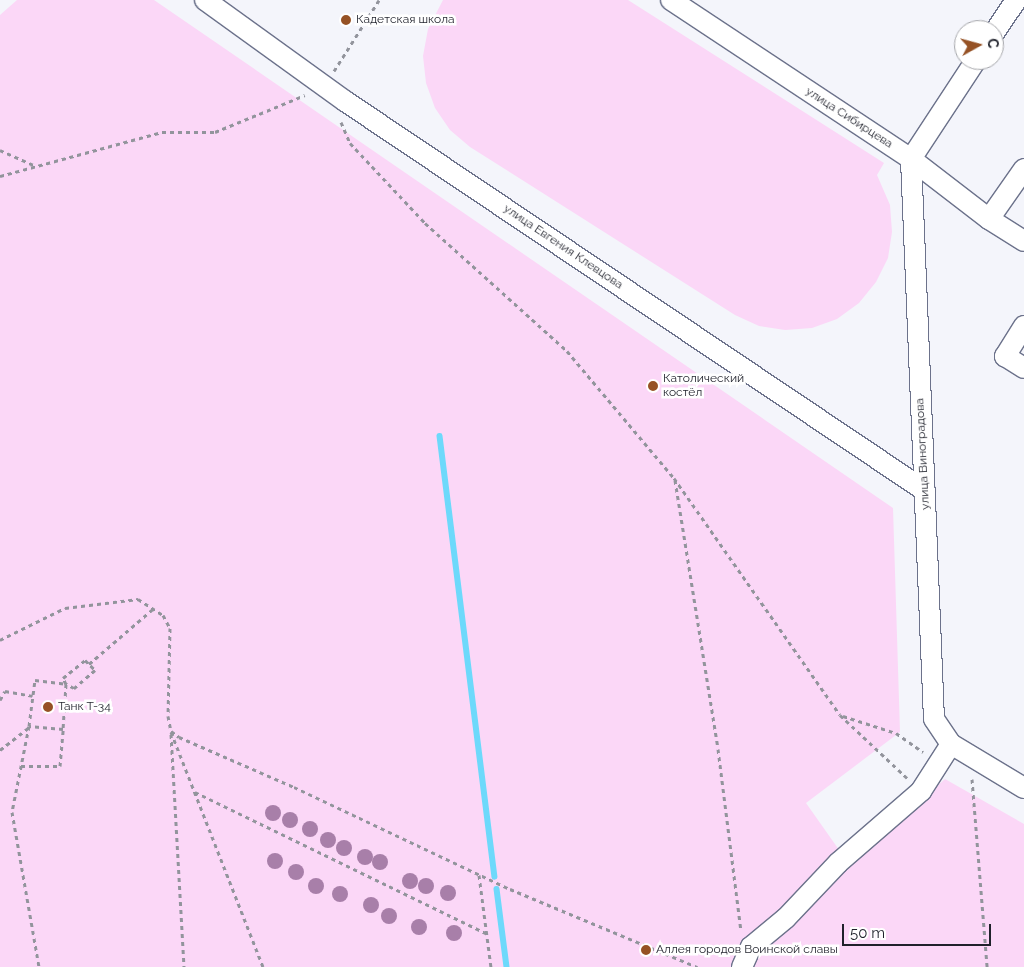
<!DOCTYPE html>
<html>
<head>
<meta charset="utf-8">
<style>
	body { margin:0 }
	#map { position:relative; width:1024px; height:967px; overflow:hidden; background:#f4f5fb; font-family:Raleway,sans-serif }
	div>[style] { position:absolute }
	.green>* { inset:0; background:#fbd7f7 }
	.stream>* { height:5.5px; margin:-2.75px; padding:0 2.75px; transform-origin:2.75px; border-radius:2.75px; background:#6dd9fb }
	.path>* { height:3px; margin-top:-1.5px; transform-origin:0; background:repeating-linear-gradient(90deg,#92949c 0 4px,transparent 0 8px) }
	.roads { filter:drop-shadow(1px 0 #6c728b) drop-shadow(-1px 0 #6c728b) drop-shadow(0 1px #6c728b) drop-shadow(0 -1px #6c728b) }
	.minor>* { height:20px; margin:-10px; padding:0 10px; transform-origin:10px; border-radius:10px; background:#fff }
	.trees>* { width:16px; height:16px; margin:-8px; border-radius:50%; background:#a87fa9 }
	.dots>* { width:14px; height:14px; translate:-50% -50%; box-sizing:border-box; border:2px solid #fff; border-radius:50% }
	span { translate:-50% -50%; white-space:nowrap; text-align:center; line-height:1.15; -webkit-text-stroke:5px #fff; paint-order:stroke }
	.poi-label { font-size:12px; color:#1f212b }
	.left { translate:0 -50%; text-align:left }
	.street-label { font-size:12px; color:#1f212b }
	.north { position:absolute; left:954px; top:20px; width:50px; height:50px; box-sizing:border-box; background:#fff; border:1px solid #a5a6aa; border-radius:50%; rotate:83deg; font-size:14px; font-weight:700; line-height:20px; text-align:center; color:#1f212b }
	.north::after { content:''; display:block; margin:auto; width:18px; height:22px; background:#965225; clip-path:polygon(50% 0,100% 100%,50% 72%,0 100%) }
	.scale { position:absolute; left:842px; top:924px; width:149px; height:22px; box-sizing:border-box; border:2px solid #1f212b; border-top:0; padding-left:6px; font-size:15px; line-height:18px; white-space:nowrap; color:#1f212b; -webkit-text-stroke:4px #fff; paint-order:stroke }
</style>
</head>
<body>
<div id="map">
	<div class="green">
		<i style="clip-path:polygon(17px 0,154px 0,893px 508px,900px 732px,806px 803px,849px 864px,945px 779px,1024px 824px,1024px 967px,0 967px,0 15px)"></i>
		<i style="clip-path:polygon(443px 0,628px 0,884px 163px,877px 175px,890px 205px,892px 232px,888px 258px,876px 282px,859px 303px,837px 319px,812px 328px,785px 330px,759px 326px,735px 315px,470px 147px,450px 130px,435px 108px,426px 83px,423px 56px,428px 29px)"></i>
	</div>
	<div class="stream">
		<i style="left:440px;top:436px;width:444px;rotate:82.9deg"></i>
		<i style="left:497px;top:889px;width:79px;rotate:82.7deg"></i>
	</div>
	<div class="path">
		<i style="left:334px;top:71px;width:84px;rotate:-57.6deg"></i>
		<i style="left:341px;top:122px;width:23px;rotate:67deg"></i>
		<i style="left:350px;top:143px;width:110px;rotate:46.8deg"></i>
		<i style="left:425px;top:223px;width:191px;rotate:42deg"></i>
		<i style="left:567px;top:351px;width:166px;rotate:49.9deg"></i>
		<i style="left:674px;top:478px;width:289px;rotate:55deg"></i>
		<i style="left:840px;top:715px;width:92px;rotate:43.2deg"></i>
		<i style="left:0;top:150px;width:37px;rotate:24deg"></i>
		<i style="left:0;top:176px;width:168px;rotate:-15.2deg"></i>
		<i style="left:162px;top:132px;width:53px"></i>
		<i style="left:215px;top:132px;width:97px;rotate:-22.3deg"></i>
		<i style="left:675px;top:480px;width:272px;rotate:80.9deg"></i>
		<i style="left:718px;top:749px;width:183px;rotate:82.8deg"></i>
		<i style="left:0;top:640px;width:72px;rotate:-26.2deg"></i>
		<i style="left:65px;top:608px;width:74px;rotate:-7deg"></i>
		<i style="left:138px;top:599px;width:30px;rotate:33deg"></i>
		<i style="left:163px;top:615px;width:15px;rotate:62deg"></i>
		<i style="left:170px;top:628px;width:88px;rotate:91.3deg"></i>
		<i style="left:168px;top:716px;width:15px;rotate:79deg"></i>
		<i style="left:171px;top:731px;width:10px;rotate:37deg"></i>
		<i style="left:179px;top:737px;width:125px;rotate:23.5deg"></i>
		<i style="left:294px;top:787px;width:239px;rotate:25.3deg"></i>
		<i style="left:510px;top:889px;width:203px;rotate:22.6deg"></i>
		<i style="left:85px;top:660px;width:14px;rotate:45deg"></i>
		<i style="left:95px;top:670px;width:28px;rotate:139deg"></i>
		<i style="left:74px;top:688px;width:9px;rotate:-153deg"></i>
		<i style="left:66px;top:684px;width:7px;rotate:-117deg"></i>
		<i style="left:63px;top:678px;width:28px;rotate:-39deg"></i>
		<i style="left:89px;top:664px;width:86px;rotate:-40.7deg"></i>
		<i style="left:35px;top:680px;width:31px;rotate:7deg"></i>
		<i style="left:66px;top:684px;width:45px;rotate:93.8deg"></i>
		<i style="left:63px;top:729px;width:34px;rotate:-175deg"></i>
		<i style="left:29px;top:726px;width:46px;rotate:-82.6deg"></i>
		<i style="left:0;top:700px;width:10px;rotate:-61deg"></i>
		<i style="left:5px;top:691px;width:28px;rotate:10deg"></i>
		<i style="left:843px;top:716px;width:56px;rotate:17.8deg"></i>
		<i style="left:896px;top:733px;width:33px;rotate:35deg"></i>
		<i style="left:29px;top:726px;width:88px;rotate:101.2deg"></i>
		<i style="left:12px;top:812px;width:157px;rotate:80.1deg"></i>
		<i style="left:171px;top:732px;width:252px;rotate:68.6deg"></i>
		<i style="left:171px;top:734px;width:233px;rotate:86.8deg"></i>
		<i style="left:0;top:750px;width:37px;rotate:-38deg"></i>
		<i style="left:21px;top:766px;width:39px"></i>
		<i style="left:60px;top:766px;width:37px;rotate:-85deg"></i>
		<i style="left:972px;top:779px;width:189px;rotate:85.4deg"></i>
		<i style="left:195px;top:792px;width:325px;rotate:25.9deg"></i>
		<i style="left:479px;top:875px;width:93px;rotate:82.6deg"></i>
	</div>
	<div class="roads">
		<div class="minor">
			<i style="left:205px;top:0;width:173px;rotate:35.8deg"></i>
			<i style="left:345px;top:101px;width:698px;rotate:33.9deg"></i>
			<i style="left:671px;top:0;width:288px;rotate:33.5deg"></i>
			<i style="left:911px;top:159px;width:98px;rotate:37.6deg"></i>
			<i style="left:989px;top:219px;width:41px;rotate:32.2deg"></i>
			<i style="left:994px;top:33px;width:40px;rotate:-56deg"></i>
			<i style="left:976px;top:60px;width:118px;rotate:123.3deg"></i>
			<i style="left:911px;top:159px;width:560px;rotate:87.65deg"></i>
			<i style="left:934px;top:719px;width:30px;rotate:56deg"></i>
			<i style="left:951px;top:744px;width:85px;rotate:31.1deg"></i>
			<i style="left:989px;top:219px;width:61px;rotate:-55deg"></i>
			<i style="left:1024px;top:326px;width:36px;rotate:122deg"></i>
			<i style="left:1005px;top:356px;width:22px;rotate:32deg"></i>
			<i style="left:742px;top:967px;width:22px;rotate:-66deg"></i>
			<i style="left:751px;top:947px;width:45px;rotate:-39.6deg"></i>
			<i style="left:786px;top:918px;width:76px;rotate:-46.6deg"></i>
			<i style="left:838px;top:863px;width:110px;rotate:-40.9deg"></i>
			<i style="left:921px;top:791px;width:56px;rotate:-57.4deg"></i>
		</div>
	</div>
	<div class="trees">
		<i style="left:273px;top:813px"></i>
		<i style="left:290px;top:820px"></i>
		<i style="left:310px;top:829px"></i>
		<i style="left:328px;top:840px"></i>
		<i style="left:344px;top:848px"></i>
		<i style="left:365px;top:857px"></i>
		<i style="left:275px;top:861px"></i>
		<i style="left:380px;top:862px"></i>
		<i style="left:296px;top:872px"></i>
		<i style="left:410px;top:881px"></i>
		<i style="left:316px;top:886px"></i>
		<i style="left:426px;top:886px"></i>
		<i style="left:448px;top:893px"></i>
		<i style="left:340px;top:894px"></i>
		<i style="left:371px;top:905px"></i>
		<i style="left:389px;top:916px"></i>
		<i style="left:419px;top:927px"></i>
		<i style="left:454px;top:933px"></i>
	</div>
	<div class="dots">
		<i style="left:346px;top:20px;background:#965225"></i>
		<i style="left:653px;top:386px;background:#965225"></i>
		<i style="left:48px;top:707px;background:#965225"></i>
		<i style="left:646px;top:950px;background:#965225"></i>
	</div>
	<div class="poi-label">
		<span class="left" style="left:356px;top:20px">Кадетская школа</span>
		<span class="left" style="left:663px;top:386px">Католический<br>костёл</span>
		<span class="left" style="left:58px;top:707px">Танк Т-34</span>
		<span class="left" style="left:656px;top:950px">Аллея городов Воинской славы</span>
	</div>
	<div class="street-label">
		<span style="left:849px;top:118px;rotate:33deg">улица Сибирцева</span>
		<span style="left:563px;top:247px;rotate:34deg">улица Евгения Клевцова</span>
		<span style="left:923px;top:454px;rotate:-93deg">улица Виноградова</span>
	</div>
	<div class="north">С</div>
	<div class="scale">50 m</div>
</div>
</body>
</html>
